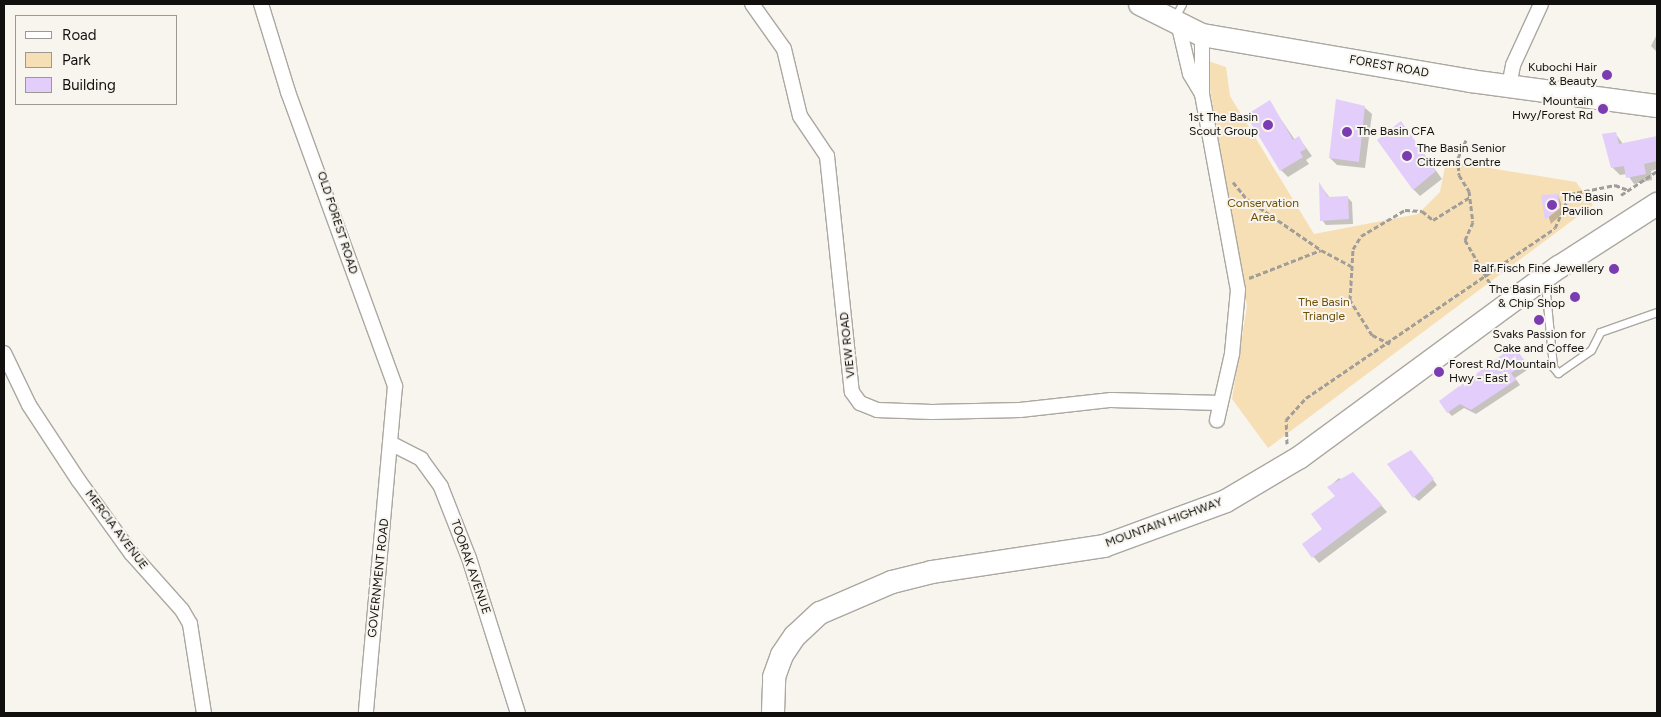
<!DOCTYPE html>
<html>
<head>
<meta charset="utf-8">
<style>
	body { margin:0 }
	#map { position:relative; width:1661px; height:717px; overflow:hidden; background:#f8f4ee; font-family:Figtree,sans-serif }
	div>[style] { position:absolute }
	.green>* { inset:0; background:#f7dfb5 }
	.shadow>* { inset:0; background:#0003 }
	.building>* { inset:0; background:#e2cdfb }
	.path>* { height:3px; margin-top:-1.5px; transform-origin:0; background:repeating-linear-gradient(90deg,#a19e99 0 5px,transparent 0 7.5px) }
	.roads { filter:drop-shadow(1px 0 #aba7a1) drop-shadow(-1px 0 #aba7a1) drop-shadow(0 1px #aba7a1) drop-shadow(0 -1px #aba7a1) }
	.lane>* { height:7px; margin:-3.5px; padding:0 3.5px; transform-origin:3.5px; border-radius:3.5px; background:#fff }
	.street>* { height:14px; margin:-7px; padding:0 7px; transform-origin:7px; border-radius:7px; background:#fff }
	.primary>* { height:22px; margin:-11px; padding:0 11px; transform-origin:11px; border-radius:11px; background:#fff }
	.dots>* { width:14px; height:14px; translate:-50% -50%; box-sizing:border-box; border:2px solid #f8f4ee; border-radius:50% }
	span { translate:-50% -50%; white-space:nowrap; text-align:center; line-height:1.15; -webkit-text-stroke:4px #f8f4ee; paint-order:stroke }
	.street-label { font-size:12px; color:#11100e }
	.poi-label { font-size:12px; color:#11100e }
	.right { translate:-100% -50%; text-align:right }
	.left { translate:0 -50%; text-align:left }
	.park-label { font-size:12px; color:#6f4f04 }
	.frame { position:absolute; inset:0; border:5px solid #11100e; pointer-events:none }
	.legend { position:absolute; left:15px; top:15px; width:162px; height:90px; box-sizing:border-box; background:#f8f4ee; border:1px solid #9c9994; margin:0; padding:6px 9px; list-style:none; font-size:15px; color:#11100e }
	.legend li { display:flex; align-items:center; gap:10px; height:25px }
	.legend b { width:25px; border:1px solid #9c9994 }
</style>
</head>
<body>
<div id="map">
	<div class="green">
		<i style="clip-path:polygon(1205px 60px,1226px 67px,1230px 96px,1314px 234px,1418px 214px,1440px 192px,1446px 161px,1576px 182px,1593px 205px,1268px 448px,1232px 399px,1247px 306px)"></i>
	</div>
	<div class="shadow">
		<i style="clip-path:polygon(1657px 34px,1657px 52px,1651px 46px)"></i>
		<i style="clip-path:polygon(1269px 102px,1295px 140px,1299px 138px,1312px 156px,1306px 160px,1309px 164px,1288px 177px,1281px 170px)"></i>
		<i style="clip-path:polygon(1364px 107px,1372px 114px,1365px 168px,1337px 165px,1330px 158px)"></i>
		<i style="clip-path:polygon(1401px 122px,1442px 179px,1420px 196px,1413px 189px)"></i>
		<i style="clip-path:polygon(1615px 133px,1623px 144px,1657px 137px,1657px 169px,1651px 171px,1652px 180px,1634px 184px,1627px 174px,1620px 175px,1613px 168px,1604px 135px)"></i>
		<i style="clip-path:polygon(1320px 185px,1330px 198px,1347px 197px,1352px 202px,1353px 224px,1326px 225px,1322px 220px)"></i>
		<i style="clip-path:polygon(1558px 195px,1564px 212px,1551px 224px,1542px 196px)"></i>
		<i style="clip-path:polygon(1518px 352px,1530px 368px,1515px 378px,1520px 385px,1476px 414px,1464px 408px,1452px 416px,1448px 412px)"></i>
		<i style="clip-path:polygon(1415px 456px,1437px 485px,1419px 501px,1414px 497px)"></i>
		<i style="clip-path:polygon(1339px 478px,1344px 482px,1359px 480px,1387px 512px,1319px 563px,1303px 545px,1324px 529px,1337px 496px,1329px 487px)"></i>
	</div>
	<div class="building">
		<i style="clip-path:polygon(1336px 99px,1365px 106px,1359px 162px,1329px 158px)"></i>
		<i style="clip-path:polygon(1270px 100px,1293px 140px,1299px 136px,1306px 149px,1300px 152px,1303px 157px,1280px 171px,1246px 115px)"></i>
		<i style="clip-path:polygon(1401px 121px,1436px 171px,1413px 190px,1377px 140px)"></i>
		<i style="clip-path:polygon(1616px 132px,1619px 144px,1657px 136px,1657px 161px,1644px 164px,1646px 174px,1626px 178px,1624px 166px,1611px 168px,1602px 134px)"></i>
		<i style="clip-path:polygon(1319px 182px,1328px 197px,1348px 196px,1349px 219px,1320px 221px)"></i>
		<i style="clip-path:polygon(1558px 194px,1560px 208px,1545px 220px,1541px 195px)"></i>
		<i style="clip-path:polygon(1514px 346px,1526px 363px,1511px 373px,1516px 380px,1471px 410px,1460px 404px,1447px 413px,1439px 401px)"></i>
		<i style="clip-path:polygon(1411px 450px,1434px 479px,1413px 498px,1387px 464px)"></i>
		<i style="clip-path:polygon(1353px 472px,1382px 505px,1312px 558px,1302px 544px,1322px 529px,1311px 514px,1335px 496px,1327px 487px)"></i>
	</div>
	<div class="path">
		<i style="left:1466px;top:140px;width:20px;rotate:114deg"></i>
		<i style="left:1458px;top:158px;width:17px;rotate:87deg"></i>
		<i style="left:1459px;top:175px;width:19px;rotate:58deg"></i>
		<i style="left:1469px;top:191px;width:31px;rotate:83deg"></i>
		<i style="left:1473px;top:222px;width:20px;rotate:114deg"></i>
		<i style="left:1465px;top:240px;width:60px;rotate:60deg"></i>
		<i style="left:1233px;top:182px;width:22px;rotate:51deg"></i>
		<i style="left:1247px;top:199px;width:90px;rotate:34.6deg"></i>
		<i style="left:1621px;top:195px;width:43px;rotate:-33.7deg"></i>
		<i style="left:1249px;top:278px;width:77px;rotate:-21.3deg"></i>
		<i style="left:1321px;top:250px;width:34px;rotate:28deg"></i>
		<i style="left:1390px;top:344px;width:20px;rotate:-153deg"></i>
		<i style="left:1372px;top:335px;width:41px;rotate:-122.2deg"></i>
		<i style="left:1350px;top:300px;width:51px;rotate:-86.6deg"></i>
		<i style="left:1353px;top:249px;width:15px;rotate:-58deg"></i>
		<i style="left:1361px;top:236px;width:51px;rotate:-30.6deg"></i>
		<i style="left:1405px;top:210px;width:17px;rotate:3deg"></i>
		<i style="left:1422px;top:211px;width:14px;rotate:39deg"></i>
		<i style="left:1433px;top:220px;width:44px;rotate:-31.9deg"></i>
		<i style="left:1287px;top:444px;width:24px;rotate:-92deg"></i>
		<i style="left:1286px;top:420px;width:30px;rotate:-48deg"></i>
		<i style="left:1306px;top:398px;width:301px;rotate:-34.3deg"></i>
		<i style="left:1555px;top:228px;width:37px;rotate:-66deg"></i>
		<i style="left:1570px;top:194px;width:46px;rotate:-11.3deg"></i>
		<i style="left:1615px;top:185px;width:14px;rotate:21deg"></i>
	</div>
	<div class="roads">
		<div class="lane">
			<i style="left:1174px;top:19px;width:17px;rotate:-62deg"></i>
			<i style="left:1545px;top:282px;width:85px;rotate:84.6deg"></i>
			<i style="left:1553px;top:367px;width:8px;rotate:50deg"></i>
			<i style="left:1558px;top:373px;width:40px;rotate:-34.9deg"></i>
			<i style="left:1591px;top:350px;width:20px;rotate:-63deg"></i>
			<i style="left:1600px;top:332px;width:60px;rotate:-19.3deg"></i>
		</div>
		<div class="street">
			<i style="left:261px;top:4px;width:92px;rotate:72.9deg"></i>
			<i style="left:288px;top:92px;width:313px;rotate:70deg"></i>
			<i style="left:395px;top:386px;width:328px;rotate:95.1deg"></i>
			<i style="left:752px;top:4px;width:55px;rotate:54.6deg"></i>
			<i style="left:784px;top:49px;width:69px;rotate:76.6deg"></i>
			<i style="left:800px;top:116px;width:48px;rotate:56deg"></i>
			<i style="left:827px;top:156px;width:237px;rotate:84deg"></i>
			<i style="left:852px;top:392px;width:14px;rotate:54deg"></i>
			<i style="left:860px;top:403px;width:18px;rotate:22deg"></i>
			<i style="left:877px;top:410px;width:55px;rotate:2.1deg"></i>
			<i style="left:932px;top:412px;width:88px;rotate:-1.3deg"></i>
			<i style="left:1020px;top:410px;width:92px;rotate:-6.3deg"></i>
			<i style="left:1111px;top:400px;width:109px;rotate:1.6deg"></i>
			<i style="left:1179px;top:27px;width:48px;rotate:76.8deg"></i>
			<i style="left:1190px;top:74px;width:23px;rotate:59deg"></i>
			<i style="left:1202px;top:94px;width:199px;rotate:79.6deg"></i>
			<i style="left:1238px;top:290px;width:64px;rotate:95.4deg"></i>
			<i style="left:1232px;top:354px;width:68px;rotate:102.8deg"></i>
			<i style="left:1509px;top:86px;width:21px;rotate:-79deg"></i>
			<i style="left:1513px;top:65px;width:67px;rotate:-65.3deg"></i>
			<i style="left:1202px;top:92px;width:57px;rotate:-90deg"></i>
			<i style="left:4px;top:353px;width:58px;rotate:64.3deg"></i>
			<i style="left:29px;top:405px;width:91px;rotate:56.7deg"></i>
			<i style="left:79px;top:481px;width:89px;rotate:54.2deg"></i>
			<i style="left:131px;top:553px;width:76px;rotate:48.2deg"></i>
			<i style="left:182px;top:610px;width:16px;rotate:60deg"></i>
			<i style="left:190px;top:624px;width:90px;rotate:81.1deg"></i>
			<i style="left:392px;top:444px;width:33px;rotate:27deg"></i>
			<i style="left:421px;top:459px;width:34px;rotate:54deg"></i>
			<i style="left:441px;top:487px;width:76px;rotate:68.5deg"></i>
			<i style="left:469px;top:558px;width:163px;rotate:72.5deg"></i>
		</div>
		<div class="primary">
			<i style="left:1140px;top:4px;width:69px;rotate:26.6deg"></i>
			<i style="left:1202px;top:35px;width:273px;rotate:9.7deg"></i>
			<i style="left:1471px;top:81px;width:188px;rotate:7.7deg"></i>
			<i style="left:773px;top:713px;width:36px;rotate:-88deg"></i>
			<i style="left:774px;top:677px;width:23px;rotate:-70deg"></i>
			<i style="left:782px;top:655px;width:23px;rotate:-56deg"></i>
			<i style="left:795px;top:636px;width:34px;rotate:-43deg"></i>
			<i style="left:820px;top:613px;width:78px;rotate:-23.3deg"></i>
			<i style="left:892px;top:582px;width:41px;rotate:-14deg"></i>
			<i style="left:932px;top:572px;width:174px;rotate:-8.6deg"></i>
			<i style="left:1104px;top:546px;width:130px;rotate:-20.2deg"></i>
			<i style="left:1226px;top:501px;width:86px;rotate:-30.7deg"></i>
			<i style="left:1300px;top:457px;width:321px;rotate:-36.3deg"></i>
			<i style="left:1559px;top:267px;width:117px;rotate:-32.7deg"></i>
		</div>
	</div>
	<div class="dots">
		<i style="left:1607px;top:75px;background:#7c3cb1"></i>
		<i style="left:1603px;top:109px;background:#7c3cb1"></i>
		<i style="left:1268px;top:125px;background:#7c3cb1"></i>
		<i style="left:1347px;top:132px;background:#7c3cb1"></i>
		<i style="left:1407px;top:156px;background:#7c3cb1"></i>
		<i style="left:1552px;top:205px;background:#7c3cb1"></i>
		<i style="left:1614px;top:269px;background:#7c3cb1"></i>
		<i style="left:1575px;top:297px;background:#7c3cb1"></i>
		<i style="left:1539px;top:320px;background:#7c3cb1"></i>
		<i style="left:1439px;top:372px;background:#7c3cb1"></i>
	</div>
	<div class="street-label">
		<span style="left:1389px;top:67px;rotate:10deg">FOREST ROAD</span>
		<span style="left:337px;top:223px;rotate:72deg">OLD FOREST ROAD</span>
		<span style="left:848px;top:345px;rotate:-96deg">VIEW ROAD</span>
		<span style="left:1164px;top:523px;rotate:-20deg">MOUNTAIN HIGHWAY</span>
		<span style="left:116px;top:530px;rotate:53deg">MERCIA AVENUE</span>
		<span style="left:470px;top:567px;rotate:71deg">TOORAK AVENUE</span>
		<span style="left:379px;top:578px;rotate:-84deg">GOVERNMENT ROAD</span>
	</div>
	<div class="poi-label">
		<span class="right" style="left:1597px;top:75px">Kubochi Hair<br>&amp; Beauty</span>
		<span class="right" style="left:1593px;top:109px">Mountain<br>Hwy/Forest Rd</span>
		<span class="right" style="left:1258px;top:125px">1st The Basin<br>Scout Group</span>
		<span class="left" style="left:1357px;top:132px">The Basin CFA</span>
		<span class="left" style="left:1417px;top:156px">The Basin Senior<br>Citizens Centre</span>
		<span class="left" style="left:1562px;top:205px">The Basin<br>Pavilion</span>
		<span class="right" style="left:1604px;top:269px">Ralf Fisch Fine Jewellery</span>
		<span class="right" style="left:1565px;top:297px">The Basin Fish<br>&amp; Chip Shop</span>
		<span style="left:1539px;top:342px">Svaks Passion for<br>Cake and Coffee</span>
		<span class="left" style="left:1449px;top:372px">Forest Rd/Mountain<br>Hwy - East</span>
	</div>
	<div class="park-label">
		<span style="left:1263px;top:211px">Conservation<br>Area</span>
		<span style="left:1324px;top:310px">The Basin<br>Triangle</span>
	</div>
	<div class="frame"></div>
	<ul class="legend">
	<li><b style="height:6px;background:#fff"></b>Road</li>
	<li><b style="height:14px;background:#f7dfb5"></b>Park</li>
	<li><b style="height:14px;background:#e2cdfb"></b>Building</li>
	</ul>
</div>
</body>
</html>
